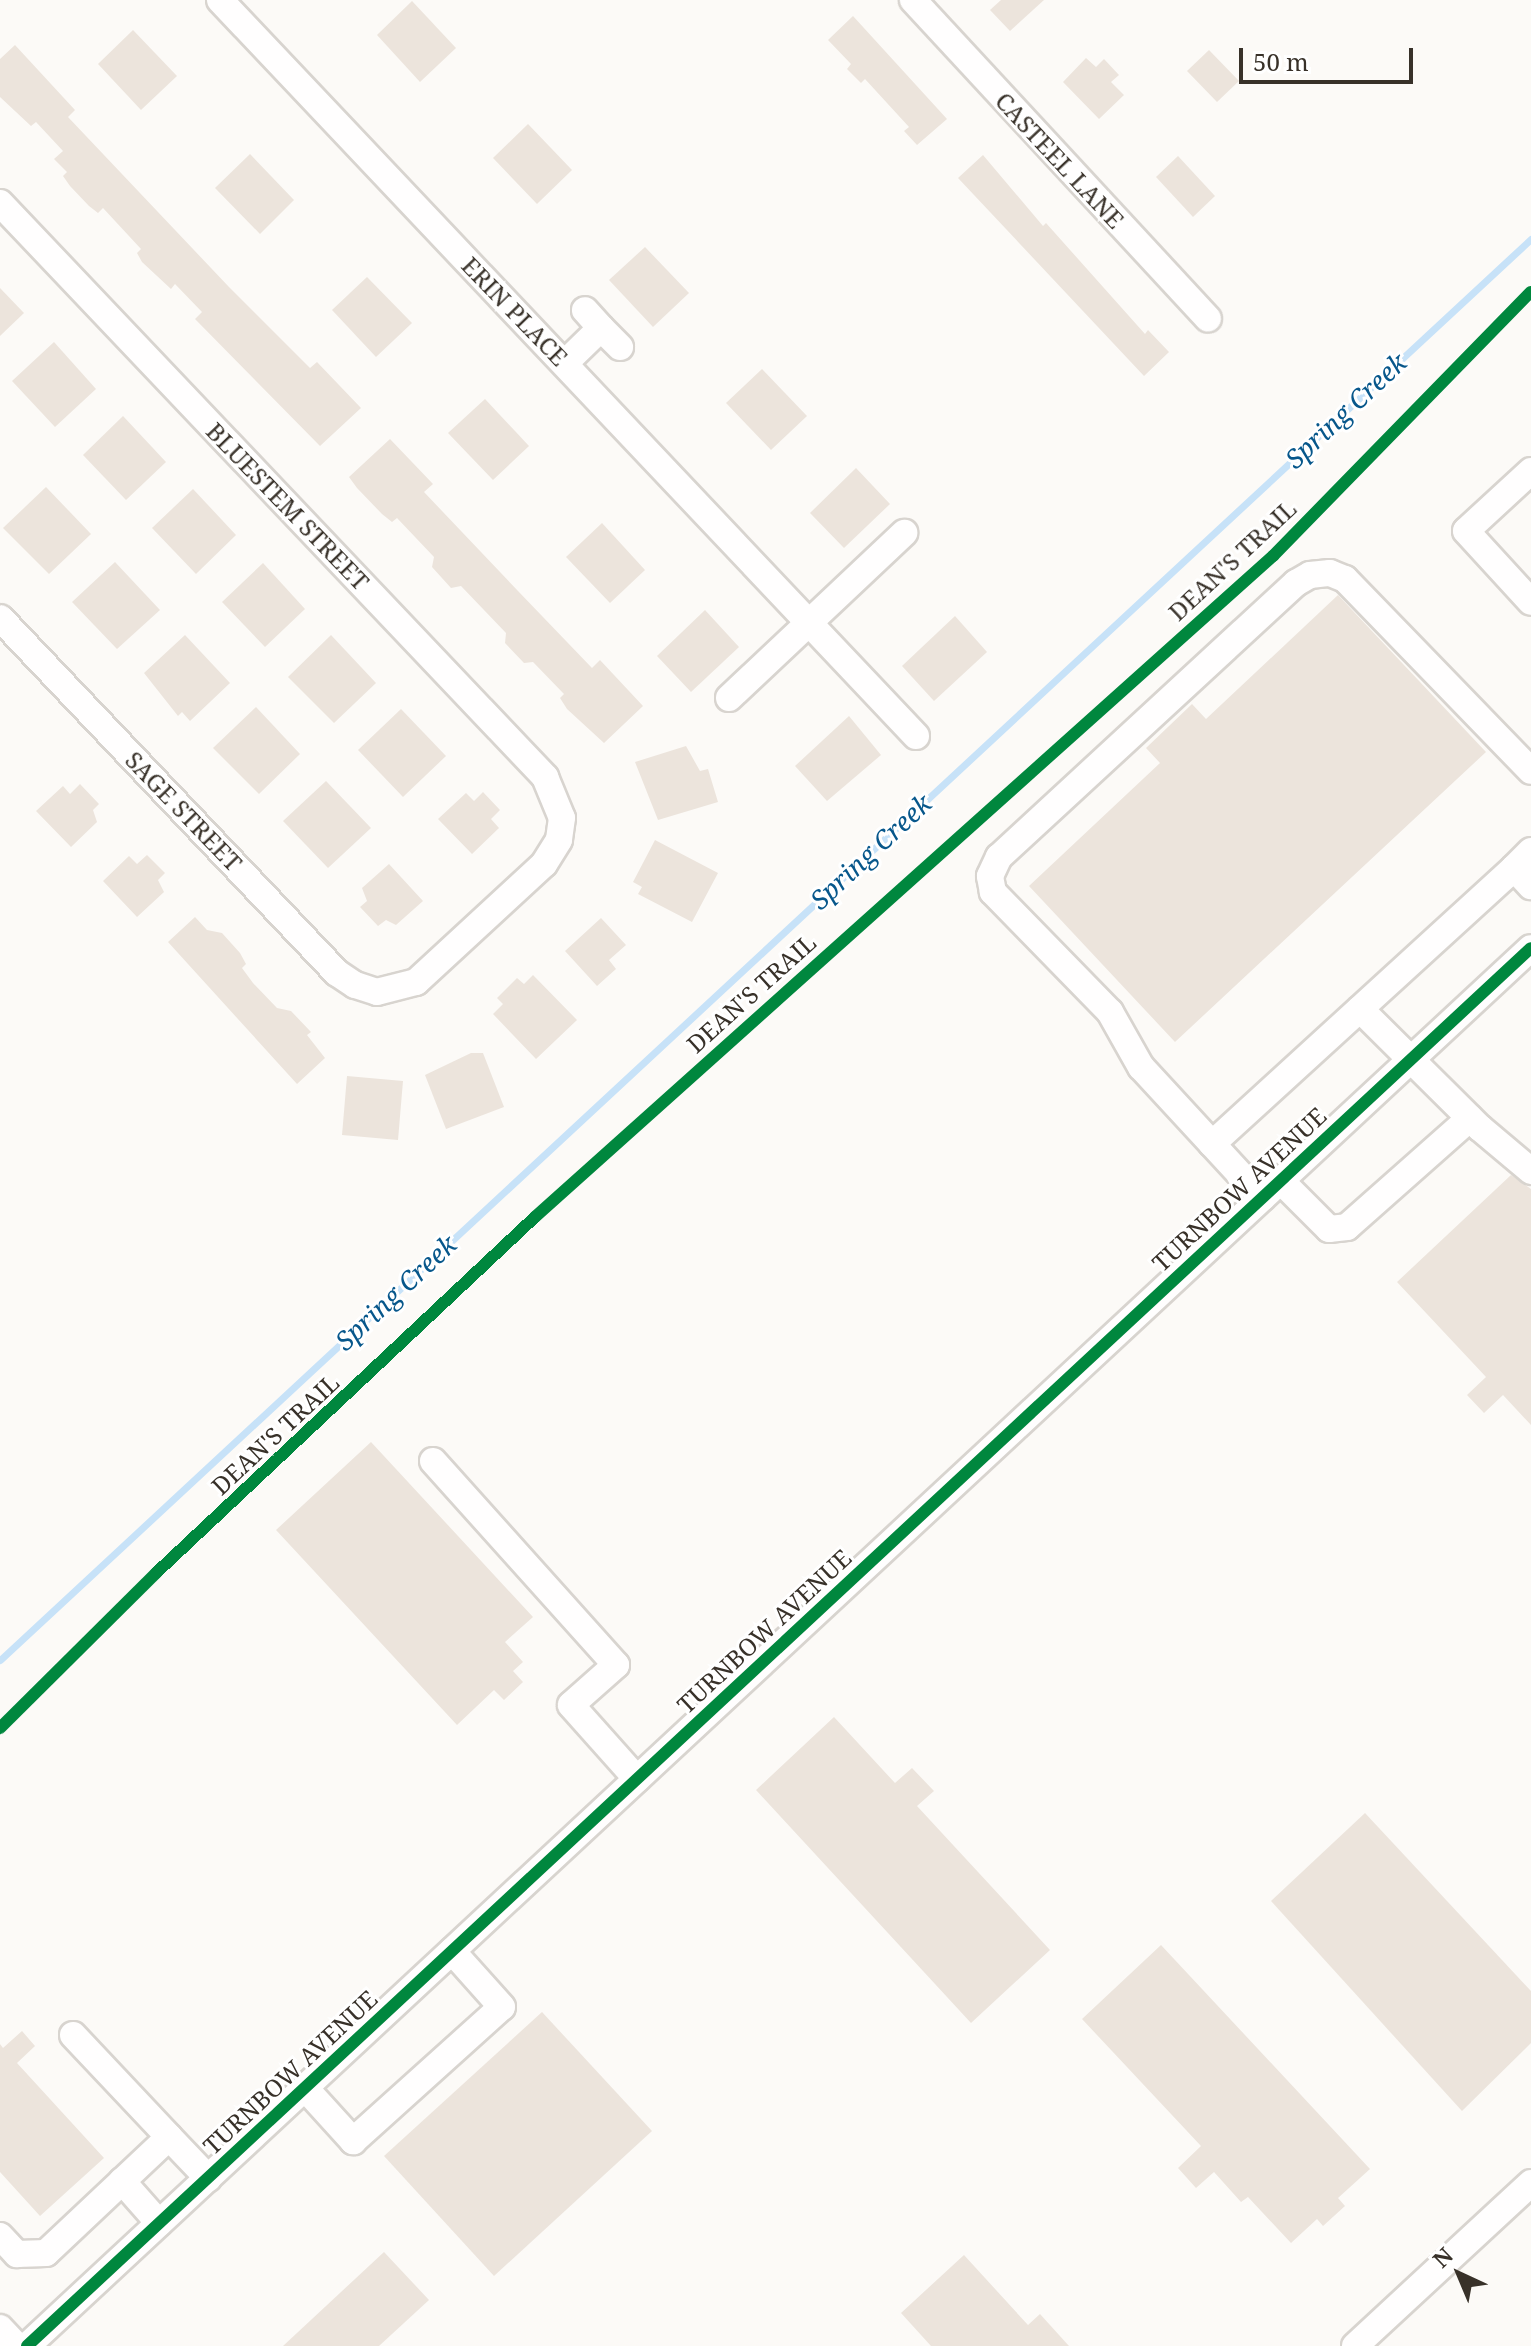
<!DOCTYPE html>
<html>
<head>
<meta charset="utf-8">
<style>
	body { margin:0 }
	#map { position:relative; width:1531px; height:2346px; overflow:hidden; background:#fcfaf7; font-family:"Noto Serif",serif }
	div>[style] { position:absolute }
	.stream>* { height:7px; margin:-3.5px; padding:0 3.5px; transform-origin:3.5px; border-radius:3.5px; background:#c7e2f8 }
	.building>* { inset:0; background:#ece4dc }
	.roads { filter:drop-shadow(2px 0 #d8d4cf) drop-shadow(-2px 0 #d8d4cf) drop-shadow(0 2px #d8d4cf) drop-shadow(0 -2px #d8d4cf) }
	.minor>* { height:26px; margin:-13px; padding:0 13px; transform-origin:13px; border-radius:13px; background:#fffefe }
	.cycleway>* { height:12px; margin:-6px; padding:0 6px; transform-origin:6px; border-radius:6px; background:#00873e }
	span { translate:-50% -50%; white-space:nowrap; text-align:center; line-height:1.15; -webkit-text-stroke:6px #fff; paint-order:stroke }
	.street-label { font-size:24px; color:#383129 }
	.water-label { font-size:26px; color:#07578b; font-style:italic }
	.north { position:absolute; left:1419px; top:2234px; width:80px; height:80px; -webkit-text-stroke:6px #fff; paint-order:stroke; rotate:316deg; font-size:22px; font-weight:700; line-height:32px; text-align:center; color:#383129 }
	.north::after { content:''; display:block; margin:auto; width:28px; height:36px; background:#383129; clip-path:polygon(50% 0,100% 100%,50% 72%,0 100%) }
	.scale { position:absolute; left:1239px; top:48px; width:174px; height:36px; box-sizing:border-box; border:4px solid #383129; border-top:0; padding-left:10px; font-size:24px; line-height:28px; white-space:nowrap; color:#383129; -webkit-text-stroke:6px #fff; paint-order:stroke }
</style>
</head>
<body>
<div id="map">
	<div class="stream">
		<i style="left:0;top:1660px;width:2089px;rotate:-42.87deg"></i>
	</div>
	<div class="building">
		<i style="clip-path:polygon(1001px 0,1044px 0,1010px 31px,990px 10px)"></i>
		<i style="clip-path:polygon(412px 1px,456px 48px,420px 82px,377px 35px)"></i>
		<i style="clip-path:polygon(853px 16px,947px 119px,917px 145px,904px 131px,909px 127px,865px 79px,861px 83px,847px 69px,851px 64px,828px 40px)"></i>
		<i style="clip-path:polygon(133px 30px,177px 76px,141px 110px,98px 64px)"></i>
		<i style="clip-path:polygon(15px 45px,75px 110px,68px 117px,229px 287px,310px 368px,317px 362px,361px 408px,320px 446px,195px 319px,202px 312px,175px 284px,171px 289px,142px 262px,137px 253px,141px 249px,103px 208px,98px 213px,89px 206px,70px 186px,63px 176px,67px 172px,54px 159px,63px 151px,36px 122px,31px 126px,0 97px,0 59px)"></i>
		<i style="clip-path:polygon(1209px 50px,1239px 81px,1217px 102px,1187px 71px)"></i>
		<i style="clip-path:polygon(1086px 58px,1096px 67px,1104px 59px,1119px 75px,1111px 82px,1124px 95px,1099px 119px,1063px 82px)"></i>
		<i style="clip-path:polygon(528px 124px,572px 170px,537px 204px,493px 158px)"></i>
		<i style="clip-path:polygon(250px 154px,294px 200px,260px 234px,215px 188px)"></i>
		<i style="clip-path:polygon(983px 155px,1043px 226px,1046px 223px,1145px 334px,1148px 330px,1169px 352px,1144px 376px,958px 178px)"></i>
		<i style="clip-path:polygon(1178px 156px,1215px 196px,1193px 217px,1156px 177px)"></i>
		<i style="clip-path:polygon(645px 247px,689px 293px,653px 327px,609px 280px)"></i>
		<i style="clip-path:polygon(367px 277px,412px 323px,376px 357px,332px 310px)"></i>
		<i style="clip-path:polygon(0 288px,24px 313px,0 336px)"></i>
		<i style="clip-path:polygon(54px 342px,96px 389px,55px 427px,12px 381px)"></i>
		<i style="clip-path:polygon(762px 369px,807px 416px,771px 450px,726px 403px)"></i>
		<i style="clip-path:polygon(485px 399px,529px 446px,493px 480px,448px 433px)"></i>
		<i style="clip-path:polygon(123px 416px,166px 462px,126px 500px,83px 455px)"></i>
		<i style="clip-path:polygon(390px 439px,433px 484px,424px 492px,518px 591px,592px 668px,600px 660px,643px 706px,604px 743px,567px 709px,560px 698px,564px 694px,533px 662px,524px 663px,505px 643px,506px 633px,461px 586px,451px 588px,432px 567px,434px 557px,397px 518px,392px 522px,382px 514px,357px 488px,349px 477px)"></i>
		<i style="clip-path:polygon(856px 468px,890px 504px,844px 548px,810px 513px)"></i>
		<i style="clip-path:polygon(46px 487px,91px 534px,49px 574px,3px 528px)"></i>
		<i style="clip-path:polygon(193px 489px,236px 535px,196px 574px,152px 528px)"></i>
		<i style="clip-path:polygon(602px 523px,645px 570px,610px 603px,566px 557px)"></i>
		<i style="clip-path:polygon(115px 562px,160px 610px,117px 649px,72px 602px)"></i>
		<i style="clip-path:polygon(263px 563px,305px 609px,265px 647px,222px 602px)"></i>
		<i style="clip-path:polygon(1338px 595px,1486px 752px,1175px 1042px,1029px 886px,1160px 763px,1146px 748px,1192px 704px,1206px 719px)"></i>
		<i style="clip-path:polygon(705px 610px,739px 647px,691px 692px,657px 656px)"></i>
		<i style="clip-path:polygon(955px 616px,987px 652px,934px 701px,902px 666px)"></i>
		<i style="clip-path:polygon(185px 635px,230px 683px,190px 721px,182px 712px,178px 716px,144px 673px)"></i>
		<i style="clip-path:polygon(331px 635px,376px 683px,334px 723px,288px 677px)"></i>
		<i style="clip-path:polygon(256px 707px,300px 754px,259px 794px,213px 748px)"></i>
		<i style="clip-path:polygon(401px 709px,446px 756px,403px 797px,358px 750px)"></i>
		<i style="clip-path:polygon(849px 716px,881px 755px,827px 801px,795px 766px)"></i>
		<i style="clip-path:polygon(686px 746px,700px 771px,708px 769px,718px 802px,658px 820px,635px 762px)"></i>
		<i style="clip-path:polygon(326px 781px,371px 828px,328px 868px,283px 821px)"></i>
		<i style="clip-path:polygon(80px 784px,99px 804px,93px 810px,97px 822px,71px 847px,36px 811px,63px 786px,70px 794px)"></i>
		<i style="clip-path:polygon(483px 792px,500px 810px,491px 819px,499px 828px,472px 854px,438px 819px,466px 793px,474px 801px)"></i>
		<i style="clip-path:polygon(655px 840px,718px 873px,692px 922px,638px 894px,642px 887px,633px 882px)"></i>
		<i style="clip-path:polygon(147px 855px,165px 873px,158px 880px,164px 892px,137px 917px,103px 881px,129px 856px,137px 864px)"></i>
		<i style="clip-path:polygon(389px 864px,423px 901px,396px 925px,386px 920px,378px 926px,360px 907px,367px 901px,362px 888px)"></i>
		<i style="clip-path:polygon(195px 917px,207px 930px,222px 933px,240px 953px,246px 964px,242px 968px,253px 983px,277px 1008px,291px 1011px,311px 1032px,307px 1035px,325px 1058px,297px 1084px,168px 942px)"></i>
		<i style="clip-path:polygon(601px 918px,626px 945px,609px 960px,616px 969px,597px 986px,565px 951px)"></i>
		<i style="clip-path:polygon(533px 975px,577px 1020px,536px 1059px,493px 1014px,503px 1004px,497px 998px,517px 978px,524px 984px)"></i>
		<i style="clip-path:polygon(471px 1053px,483px 1053px,504px 1107px,446px 1129px,425px 1075px)"></i>
		<i style="clip-path:polygon(347px 1076px,403px 1081px,398px 1140px,342px 1135px)"></i>
		<i style="clip-path:polygon(1511px 1175px,1531px 1189px,1531px 1425px,1503px 1395px,1484px 1413px,1467px 1395px,1486px 1377px,1397px 1282px)"></i>
		<i style="clip-path:polygon(371px 1442px,533px 1617px,505px 1642px,523px 1662px,513px 1671px,523px 1682px,504px 1700px,494px 1690px,457px 1725px,276px 1530px)"></i>
		<i style="clip-path:polygon(834px 1717px,895px 1783px,912px 1768px,934px 1791px,917px 1806px,1050px 1950px,971px 2023px,756px 1790px)"></i>
		<i style="clip-path:polygon(1365px 1813px,1531px 1991px,1531px 2043px,1462px 2111px,1271px 1901px)"></i>
		<i style="clip-path:polygon(1161px 1945px,1370px 2169px,1338px 2198px,1345px 2206px,1323px 2226px,1317px 2219px,1291px 2243px,1248px 2197px,1241px 2202px,1214px 2172px,1196px 2188px,1178px 2168px,1201px 2146px,1082px 2019px)"></i>
		<i style="clip-path:polygon(542px 2012px,652px 2131px,494px 2276px,384px 2156px)"></i>
		<i style="clip-path:polygon(22px 2031px,35px 2046px,17px 2063px,104px 2158px,40px 2216px,0 2172px,0 2044px,3px 2048px)"></i>
		<i style="clip-path:polygon(384px 2252px,429px 2300px,379px 2346px,283px 2346px)"></i>
		<i style="clip-path:polygon(964px 2255px,1028px 2325px,1040px 2314px,1069px 2346px,931px 2346px,901px 2313px)"></i>
	</div>
	<div class="roads">
		<div class="minor">
			<i style="left:220px;top:0;width:1013px;rotate:46.6deg"></i>
			<i style="left:913px;top:0;width:434px;rotate:47.2deg"></i>
			<i style="left:0;top:203px;width:792px;rotate:46.48deg"></i>
			<i style="left:545px;top:777px;width:44px;rotate:67.5deg"></i>
			<i style="left:562px;top:818px;width:22px;rotate:98deg"></i>
			<i style="left:559px;top:840px;width:28px;rotate:122deg"></i>
			<i style="left:544px;top:864px;width:174px;rotate:137.3deg"></i>
			<i style="left:416px;top:982px;width:40px;rotate:165.6deg"></i>
			<i style="left:377px;top:992px;width:23px;rotate:-162deg"></i>
			<i style="left:355px;top:985px;width:22px;rotate:-146deg"></i>
			<i style="left:337px;top:973px;width:489px;rotate:-133.5deg"></i>
			<i style="left:601px;top:328px;width:27px;rotate:45deg"></i>
			<i style="left:565px;top:363px;width:50px;rotate:-44.2deg"></i>
			<i style="left:601px;top:328px;width:24px;rotate:-132deg"></i>
			<i style="left:1531px;top:471px;width:88px;rotate:137.3deg"></i>
			<i style="left:1466px;top:531px;width:96px;rotate:47.5deg"></i>
			<i style="left:729px;top:698px;width:241px;rotate:-43.3deg"></i>
			<i style="left:1531px;top:851px;width:24px;rotate:135deg"></i>
			<i style="left:1514px;top:868px;width:25px;rotate:47deg"></i>
			<i style="left:1360px;top:1009px;width:169px;rotate:44.8deg"></i>
			<i style="left:1480px;top:1128px;width:67px;rotate:40.1deg"></i>
			<i style="left:1212px;top:1144px;width:409px;rotate:-42.4deg"></i>
			<i style="left:1281px;top:1181px;width:68px;rotate:45deg"></i>
			<i style="left:1329px;top:1229px;width:18px;rotate:-6deg"></i>
			<i style="left:1347px;top:1227px;width:164px;rotate:-41.5deg"></i>
			<i style="left:1262px;top:1198px;width:178px;rotate:-132.7deg"></i>
			<i style="left:1141px;top:1067px;width:63px;rotate:-119.4deg"></i>
			<i style="left:1110px;top:1012px;width:168px;rotate:-134.3deg"></i>
			<i style="left:993px;top:892px;width:16px;rotate:-101deg"></i>
			<i style="left:990px;top:876px;width:21px;rotate:-65deg"></i>
			<i style="left:999px;top:857px;width:404px;rotate:-42.7deg"></i>
			<i style="left:1296px;top:583px;width:16px;rotate:-30deg"></i>
			<i style="left:1310px;top:575px;width:20px;rotate:-6deg"></i>
			<i style="left:1330px;top:573px;width:16px;rotate:22deg"></i>
			<i style="left:1345px;top:579px;width:267px;rotate:45.9deg"></i>
			<i style="left:433px;top:1461px;width:274px;rotate:48.1deg"></i>
			<i style="left:616px;top:1665px;width:60px;rotate:138.4deg"></i>
			<i style="left:571px;top:1705px;width:99px;rotate:48.3deg"></i>
			<i style="left:73px;top:2035px;width:140px;rotate:46.7deg"></i>
			<i style="left:305px;top:2088px;width:72px;rotate:47.8deg"></i>
			<i style="left:353px;top:2141px;width:200px;rotate:-42deg"></i>
			<i style="left:502px;top:2007px;width:75px;rotate:-131.8deg"></i>
			<i style="left:122px;top:2181px;width:56px;rotate:48.6deg"></i>
			<i style="left:0;top:2236px;width:25px;rotate:47deg"></i>
			<i style="left:17px;top:2254px;width:29px;rotate:-2deg"></i>
			<i style="left:46px;top:2253px;width:169px;rotate:-43.3deg"></i>
			<i style="left:169px;top:2137px;width:57px;rotate:46.4deg"></i>
			<i style="left:0;top:2328px;width:25px;rotate:47deg"></i>
			<i style="left:27px;top:2346px;width:2053px;rotate:-42.91deg"></i>
			<i style="left:1355px;top:2346px;width:240px;rotate:-42.8deg"></i>
		</div>
	</div>
	<div class="cycleway">
		<i style="left:0;top:1728px;width:220px;rotate:-44.8deg"></i>
		<i style="left:156px;top:1573px;width:520px;rotate:-43.21deg"></i>
		<i style="left:535px;top:1217px;width:991px;rotate:-41.85deg"></i>
		<i style="left:1273px;top:556px;width:369px;rotate:-45.7deg"></i>
		<i style="left:27px;top:2346px;width:2053px;rotate:-42.91deg"></i>
	</div>
	<div class="street-label">
		<span style="left:1060px;top:160px;rotate:47deg">CASTEEL LANE</span>
		<span style="left:515px;top:311px;rotate:46deg">ERIN PLACE</span>
		<span style="left:288px;top:506px;rotate:46deg">BLUESTEM STREET</span>
		<span style="left:1232px;top:560px;rotate:-43deg">DEAN'S TRAIL</span>
		<span style="left:184px;top:811px;rotate:46deg">SAGE STREET</span>
		<span style="left:751px;top:993px;rotate:-42deg">DEAN'S TRAIL</span>
		<span style="left:1239px;top:1189px;rotate:-43deg">TURNBOW AVENUE</span>
		<span style="left:275px;top:1434px;rotate:-43deg">DEAN'S TRAIL</span>
		<span style="left:764px;top:1631px;rotate:-43deg">TURNBOW AVENUE</span>
		<span style="left:290px;top:2072px;rotate:-43deg">TURNBOW AVENUE</span>
	</div>
	<div class="water-label">
		<span style="left:1346px;top:411px;rotate:-43deg">Spring Creek</span>
		<span style="left:871px;top:852px;rotate:-43deg">Spring Creek</span>
		<span style="left:396px;top:1293px;rotate:-43deg">Spring Creek</span>
	</div>
	<div class="north">N</div>
	<div class="scale">50 m</div>
</div>
</body>
</html>
